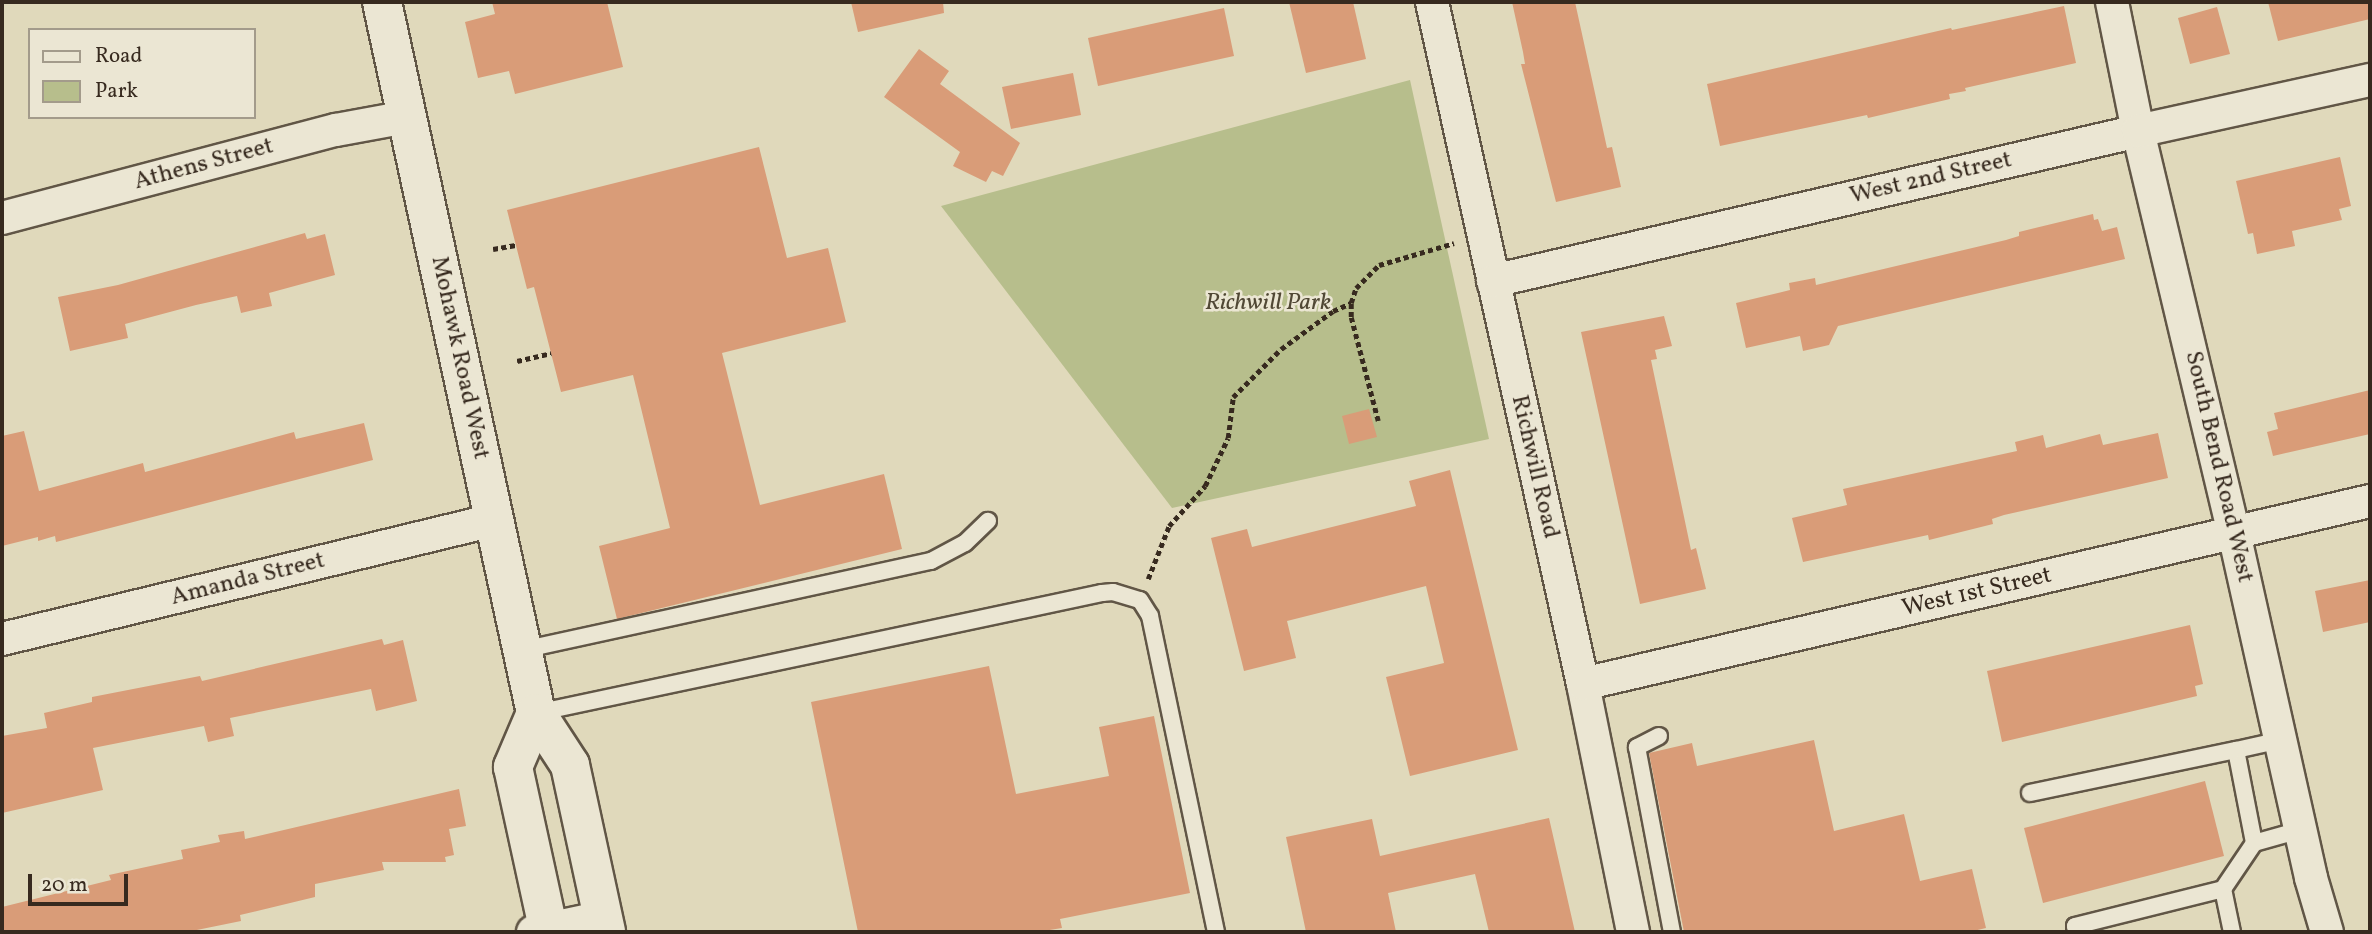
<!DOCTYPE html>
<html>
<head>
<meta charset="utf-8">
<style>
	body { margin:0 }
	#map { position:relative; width:2372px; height:934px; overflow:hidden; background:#e0d9bb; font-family:Vollkorn,serif }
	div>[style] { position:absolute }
	.green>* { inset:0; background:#b7be8c }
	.building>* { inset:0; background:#d99c78 }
	.path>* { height:4.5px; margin-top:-2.25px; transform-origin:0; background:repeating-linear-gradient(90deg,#372a1f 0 5px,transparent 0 8.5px) }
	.roads { filter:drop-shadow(2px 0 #615646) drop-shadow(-2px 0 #615646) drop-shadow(0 2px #615646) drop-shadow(0 -2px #615646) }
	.lane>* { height:16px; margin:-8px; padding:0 8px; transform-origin:8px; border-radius:8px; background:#ebe6d3 }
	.street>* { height:32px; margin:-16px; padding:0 16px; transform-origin:16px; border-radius:16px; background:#ebe6d3 }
	.secondary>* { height:38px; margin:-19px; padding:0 19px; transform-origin:19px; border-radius:19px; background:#ebe6d3 }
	span { translate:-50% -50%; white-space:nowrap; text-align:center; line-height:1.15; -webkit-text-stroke:5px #ebe6d3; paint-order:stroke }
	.street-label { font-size:24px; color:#372a1f }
	.park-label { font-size:24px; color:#514835; font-style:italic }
	.frame { position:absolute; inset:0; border:4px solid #372a1f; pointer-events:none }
	.legend { position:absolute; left:28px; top:28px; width:228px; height:91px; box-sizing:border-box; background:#ebe6d3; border:2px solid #a39b8b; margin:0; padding:9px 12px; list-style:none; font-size:21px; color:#372a1f }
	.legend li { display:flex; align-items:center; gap:14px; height:35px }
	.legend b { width:35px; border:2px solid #a39b8b }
	.scale { position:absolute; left:28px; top:874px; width:100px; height:32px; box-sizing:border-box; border:4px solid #372a1f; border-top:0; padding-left:9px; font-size:21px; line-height:24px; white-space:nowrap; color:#372a1f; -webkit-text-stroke:5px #ebe6d3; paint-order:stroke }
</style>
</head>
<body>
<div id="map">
	<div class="green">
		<i style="clip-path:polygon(1410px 80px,1489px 439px,1172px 508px,941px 206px)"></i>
	</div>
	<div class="building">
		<i style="clip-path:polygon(492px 2px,607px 2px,623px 67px,515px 94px,509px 71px,478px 78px,465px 22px,495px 14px)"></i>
		<i style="clip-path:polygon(851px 2px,943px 2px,944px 13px,858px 32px)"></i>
		<i style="clip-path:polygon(1289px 2px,1353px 2px,1366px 59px,1306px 73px)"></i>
		<i style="clip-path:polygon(1512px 2px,1575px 2px,1607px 148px,1612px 147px,1621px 187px,1556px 202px,1521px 64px,1525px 64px,1523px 52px)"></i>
		<i style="clip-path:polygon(2268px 2px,2370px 2px,2370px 19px,2278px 41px)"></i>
		<i style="clip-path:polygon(2064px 6px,2076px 63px,1965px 88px,1966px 91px,1949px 94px,1950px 99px,1868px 118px,1867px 115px,1720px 146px,1707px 84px,1951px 28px,1952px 30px)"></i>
		<i style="clip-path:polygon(2217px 7px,2230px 54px,2190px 64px,2178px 18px)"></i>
		<i style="clip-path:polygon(1224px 8px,1234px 56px,1098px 86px,1088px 38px)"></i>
		<i style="clip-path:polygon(919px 49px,949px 71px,940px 84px,1020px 143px,1003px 176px,992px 171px,986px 182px,953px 166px,960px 152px,884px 97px)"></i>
		<i style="clip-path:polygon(1073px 73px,1081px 115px,1011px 129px,1002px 87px)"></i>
		<i style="clip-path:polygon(759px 147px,787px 258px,828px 248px,846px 322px,722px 353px,760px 505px,884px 474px,902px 549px,617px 619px,599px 546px,670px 528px,633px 375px,561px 392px,534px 287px,527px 289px,507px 210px)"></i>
		<i style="clip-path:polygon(2340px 157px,2351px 206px,2339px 209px,2342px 220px,2292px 231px,2295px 246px,2257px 254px,2253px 233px,2248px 234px,2236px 181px)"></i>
		<i style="clip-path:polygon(2093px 214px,2094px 220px,2098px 219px,2102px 231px,2117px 227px,2125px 259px,1838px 326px,1829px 345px,1803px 351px,1800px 336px,1746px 348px,1736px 303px,1790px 290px,1789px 283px,1815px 278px,1816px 285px,2006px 240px,2019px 236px,2019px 232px)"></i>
		<i style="clip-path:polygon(305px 233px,307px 239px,325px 234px,335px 275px,269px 293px,272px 306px,241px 313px,237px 296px,196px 305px,125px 324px,128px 338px,70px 351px,58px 297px,118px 285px)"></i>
		<i style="clip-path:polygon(1664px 316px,1672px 346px,1655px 350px,1657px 359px,1651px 360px,1691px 550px,1696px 548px,1706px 589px,1640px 604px,1581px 332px)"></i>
		<i style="clip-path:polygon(2370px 390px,2370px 434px,2273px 456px,2267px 432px,2278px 429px,2274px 413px)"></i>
		<i style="clip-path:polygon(1369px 409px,1377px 437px,1349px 444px,1342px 416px)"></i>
		<i style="clip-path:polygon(364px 423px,373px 460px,56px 542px,55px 536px,38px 541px,38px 537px,2px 546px,2px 436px,24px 431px,39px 491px,143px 463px,145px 472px,294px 432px,296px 439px)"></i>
		<i style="clip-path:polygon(2158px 433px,2168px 478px,2004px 515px,1992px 519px,1993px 524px,1929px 540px,1928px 535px,1803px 562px,1792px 518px,1847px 505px,1843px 489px,2017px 451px,2015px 442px,2043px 435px,2046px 448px,2100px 434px,2103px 445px)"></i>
		<i style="clip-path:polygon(1450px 470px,1518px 750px,1410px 776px,1386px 677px,1444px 663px,1426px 586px,1287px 621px,1296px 658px,1244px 671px,1211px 538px,1247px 529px,1252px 547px,1416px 506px,1409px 481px)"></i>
		<i style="clip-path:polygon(2370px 580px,2370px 622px,2323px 632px,2315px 591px)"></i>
		<i style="clip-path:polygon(2190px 625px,2203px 684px,2195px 686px,2197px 696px,2002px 742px,1987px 671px)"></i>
		<i style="clip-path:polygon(382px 639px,384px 645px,403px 640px,417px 701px,376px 711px,371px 689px,230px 718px,234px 736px,208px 742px,204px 726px,93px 748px,103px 790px,2px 813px,2px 736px,47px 728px,44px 713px,92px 702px,92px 697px,200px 676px,202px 681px)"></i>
		<i style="clip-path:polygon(989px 666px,1016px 794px,1109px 776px,1099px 727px,1154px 716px,1190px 893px,1060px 919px,1062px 928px,1037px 932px,858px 932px,811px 702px)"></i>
		<i style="clip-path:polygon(1814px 740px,1834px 831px,1904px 814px,1920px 881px,1972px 869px,1986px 928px,1969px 932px,1684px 932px,1649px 753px,1692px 743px,1697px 766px)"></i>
		<i style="clip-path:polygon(2205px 781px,2224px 856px,2043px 903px,2024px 828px)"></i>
		<i style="clip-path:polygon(459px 789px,466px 826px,449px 829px,454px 855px,445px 857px,446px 862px,382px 862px,384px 870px,315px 884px,315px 897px,240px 915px,241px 921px,187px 932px,2px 932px,2px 907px,111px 880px,109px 875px,183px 859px,181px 850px,220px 842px,218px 835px,244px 831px,245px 839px)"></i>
		<i style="clip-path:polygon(1549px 818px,1575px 932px,1489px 932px,1475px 874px,1388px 893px,1396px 932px,1306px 932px,1286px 837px,1372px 819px,1380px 856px)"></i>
	</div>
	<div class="path">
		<i style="left:493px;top:249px;width:23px;rotate:-10deg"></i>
		<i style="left:517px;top:361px;width:35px;rotate:-13deg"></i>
		<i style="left:1378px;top:421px;width:107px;rotate:-104.6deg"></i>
		<i style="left:1351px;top:317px;width:14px;rotate:-90deg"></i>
		<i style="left:1351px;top:303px;width:16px;rotate:-72deg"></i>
		<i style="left:1356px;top:288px;width:33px;rotate:-45deg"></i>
		<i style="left:1379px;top:265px;width:78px;rotate:-16.3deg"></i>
		<i style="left:1148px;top:579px;width:57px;rotate:-68.4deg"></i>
		<i style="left:1169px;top:526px;width:54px;rotate:-48deg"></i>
		<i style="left:1205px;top:486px;width:53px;rotate:-64.4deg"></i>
		<i style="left:1228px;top:438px;width:41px;rotate:-83deg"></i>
		<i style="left:1233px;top:397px;width:68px;rotate:-45deg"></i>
		<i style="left:1281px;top:349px;width:64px;rotate:-36.2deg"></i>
		<i style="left:1333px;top:311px;width:20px;rotate:-24deg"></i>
	</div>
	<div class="roads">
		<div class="lane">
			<i style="left:522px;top:650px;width:419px;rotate:-12.3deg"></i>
			<i style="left:931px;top:561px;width:38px;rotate:-28deg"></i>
			<i style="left:965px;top:543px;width:32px;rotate:-44deg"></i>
			<i style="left:536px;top:713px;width:579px;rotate:-11.97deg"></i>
			<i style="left:1102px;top:593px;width:11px;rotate:-5deg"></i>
			<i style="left:1113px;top:592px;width:28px;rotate:17deg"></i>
			<i style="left:1140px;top:600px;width:19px;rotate:58deg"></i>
			<i style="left:1150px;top:616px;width:323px;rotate:78.2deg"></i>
			<i style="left:1659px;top:736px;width:25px;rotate:153deg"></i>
			<i style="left:1637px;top:747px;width:188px;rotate:79.3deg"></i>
			<i style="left:2281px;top:740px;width:46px;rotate:167.5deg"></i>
			<i style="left:2236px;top:750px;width:95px;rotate:79deg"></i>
			<i style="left:2254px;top:843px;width:48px;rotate:-15.8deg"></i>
			<i style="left:2030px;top:793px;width:210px;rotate:-11.8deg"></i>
			<i style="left:2223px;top:889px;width:55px;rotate:-56deg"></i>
			<i style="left:2076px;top:932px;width:6px;rotate:-99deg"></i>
			<i style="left:2075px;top:926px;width:153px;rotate:-14deg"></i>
			<i style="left:2223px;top:889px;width:44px;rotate:78.2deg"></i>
		</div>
		<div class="street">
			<i style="left:1432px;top:2px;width:699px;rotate:77.52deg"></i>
			<i style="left:1583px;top:684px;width:253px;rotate:78.6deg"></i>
			<i style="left:2112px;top:2px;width:132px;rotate:78.6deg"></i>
			<i style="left:2138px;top:131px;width:413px;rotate:76.6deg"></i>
			<i style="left:2234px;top:533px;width:353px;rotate:77.4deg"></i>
			<i style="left:2311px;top:878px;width:56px;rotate:73.5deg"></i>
			<i style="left:2px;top:218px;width:345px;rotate:-14.8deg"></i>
			<i style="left:336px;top:130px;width:72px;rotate:-10.4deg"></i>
			<i style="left:1493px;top:281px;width:662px;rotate:-13.09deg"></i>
			<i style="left:2138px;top:131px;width:238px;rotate:-12.4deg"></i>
			<i style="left:2px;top:639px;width:506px;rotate:-13.6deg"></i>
			<i style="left:1583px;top:684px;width:808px;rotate:-13.09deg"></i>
			<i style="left:533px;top:932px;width:72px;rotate:-12.1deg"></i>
		</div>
		<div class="secondary">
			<i style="left:382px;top:2px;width:727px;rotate:77.78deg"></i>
			<i style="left:536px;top:713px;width:62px;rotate:56.8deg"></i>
			<i style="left:570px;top:765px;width:171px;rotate:77.8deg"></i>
			<i style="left:536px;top:713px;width:59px;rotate:113.1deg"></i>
			<i style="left:513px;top:767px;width:169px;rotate:77.7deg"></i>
		</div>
	</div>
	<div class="street-label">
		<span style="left:204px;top:165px;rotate:-15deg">Athens Street</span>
		<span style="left:1931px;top:179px;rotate:-13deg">West 2nd Street</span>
		<span style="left:459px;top:358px;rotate:78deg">Mohawk Road West</span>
		<span style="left:1534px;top:467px;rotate:77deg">Richwill Road</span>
		<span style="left:2218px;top:467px;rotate:77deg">South Bend Road West</span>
		<span style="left:248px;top:580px;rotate:-14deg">Amanda Street</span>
		<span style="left:1977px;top:593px;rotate:-13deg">West 1st Street</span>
	</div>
	<div class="park-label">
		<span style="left:1268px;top:304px">Richwill Park</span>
	</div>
	<div class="frame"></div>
	<ul class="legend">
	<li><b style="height:9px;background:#ebe6d3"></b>Road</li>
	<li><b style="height:19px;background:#b7be8c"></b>Park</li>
	</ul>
	<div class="scale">20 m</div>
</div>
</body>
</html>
